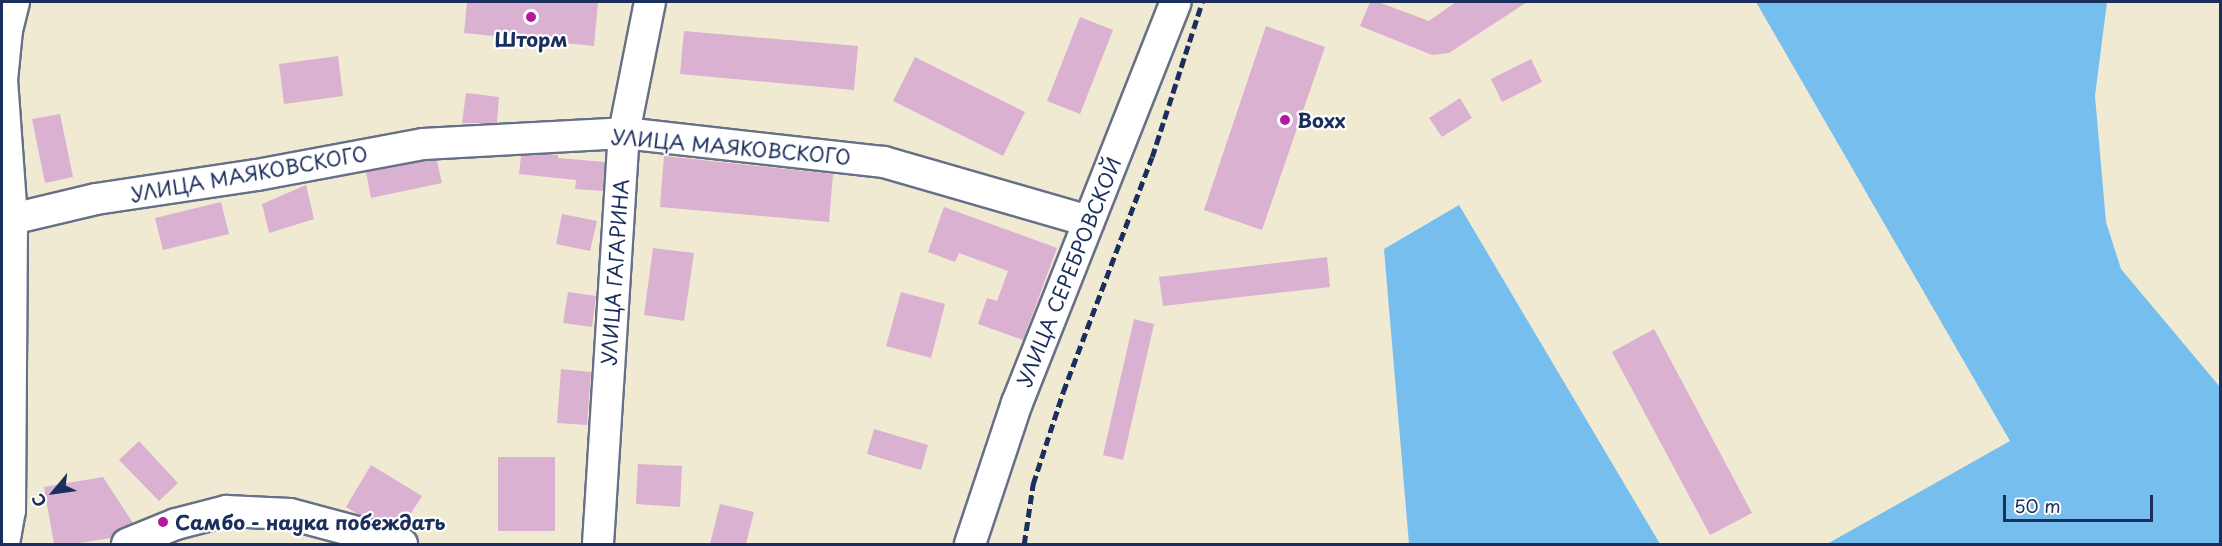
<!DOCTYPE html>
<html>
<head>
<meta charset="utf-8">
<style>
	body { margin:0 }
	#map { position:relative; width:2222px; height:546px; overflow:hidden; background:#f1ead2; font-family:"Playpen Sans",sans-serif }
	div>[style] { position:absolute }
	.water>* { inset:0; background:#76beee }
	.building>* { inset:0; background:#dab1d1 }
	.roads { filter:drop-shadow(2px 0 #667087) drop-shadow(-2px 0 #667087) drop-shadow(0 2px #667087) drop-shadow(0 -2px #667087) }
	.minor>* { height:30px; margin:-15px; padding:0 15px; transform-origin:15px; border-radius:15px; background:#fff }
	.rail>* { height:4.5px; margin-top:-2.25px; transform-origin:0; background:repeating-linear-gradient(90deg,#1b2f5e 0 9px,transparent 0 13.5px) }
	.dots>* { width:16px; height:16px; translate:-50% -50%; box-sizing:border-box; border:3px solid #fff; border-radius:50% }
	span { translate:-50% -50%; white-space:nowrap; text-align:center; line-height:1.15; -webkit-text-stroke:4.5px #fff; paint-order:stroke }
	.poi-label { font-size:20px; color:#1b2f5e; font-weight:700 }
	.left { translate:0 -50%; text-align:left }
	.street-label { font-size:20px; color:#1b2f5e }
	.frame { position:absolute; inset:0; border:3px solid #1b2f5e; pointer-events:none }
	.north { position:absolute; left:24px; top:462px; width:60px; height:60px; -webkit-text-stroke:4px #fff; paint-order:stroke; rotate:241deg; font-size:16px; font-weight:700; line-height:24px; text-align:center; color:#1b2f5e }
	.north::after { content:''; display:block; margin:auto; width:21px; height:27px; background:#1b2f5e; clip-path:polygon(50% 0,100% 100%,50% 72%,0 100%) }
	.scale { position:absolute; left:2003px; top:495px; width:150px; height:27px; box-sizing:border-box; border:3px solid #1b2f5e; border-top:0; padding-left:8px; font-size:18px; line-height:21px; white-space:nowrap; color:#1b2f5e; -webkit-text-stroke:4px #fff; paint-order:stroke }
</style>
</head>
<body>
<div id="map">
	<div class="water">
		<i style="clip-path:polygon(1756px 2px,2107px 2px,2095px 96px,2106px 222px,2121px 269px,2220px 387px,2220px 544px,1827px 544px,2010px 441px)"></i>
		<i style="clip-path:polygon(1459px 205px,1660px 544px,1409px 544px,1384px 249px)"></i>
	</div>
	<div class="building">
		<i style="clip-path:polygon(467px 2px,598px 2px,594px 46px,464px 33px)"></i>
		<i style="clip-path:polygon(1370px 2px,1378px 2px,1429px 21px,1456px 2px,1527px 2px,1449px 53px,1432px 55px,1360px 26px)"></i>
		<i style="clip-path:polygon(1080px 17px,1113px 30px,1080px 114px,1047px 101px)"></i>
		<i style="clip-path:polygon(1266px 26px,1325px 47px,1262px 230px,1204px 210px)"></i>
		<i style="clip-path:polygon(684px 31px,858px 46px,854px 90px,680px 74px)"></i>
		<i style="clip-path:polygon(338px 56px,343px 96px,284px 104px,279px 64px)"></i>
		<i style="clip-path:polygon(915px 57px,1025px 112px,1003px 156px,893px 101px)"></i>
		<i style="clip-path:polygon(1531px 59px,1542px 82px,1502px 102px,1491px 79px)"></i>
		<i style="clip-path:polygon(466px 93px,499px 97px,497px 123px,462px 123px)"></i>
		<i style="clip-path:polygon(1460px 98px,1472px 118px,1442px 137px,1429px 118px)"></i>
		<i style="clip-path:polygon(60px 114px,73px 177px,45px 183px,32px 119px)"></i>
		<i style="clip-path:polygon(550px 154px,558px 155px,558px 158px,605px 162px,603px 191px,575px 189px,576px 180px,519px 174px,521px 156px)"></i>
		<i style="clip-path:polygon(664px 156px,833px 174px,829px 222px,660px 207px)"></i>
		<i style="clip-path:polygon(425px 161px,437px 161px,442px 183px,371px 198px,366px 172px)"></i>
		<i style="clip-path:polygon(306px 185px,314px 219px,269px 233px,262px 204px)"></i>
		<i style="clip-path:polygon(221px 202px,229px 234px,163px 250px,155px 218px)"></i>
		<i style="clip-path:polygon(944px 207px,1057px 248px,1023px 340px,978px 324px,987px 298px,997px 301px,1008px 271px,959px 253px,955px 262px,928px 252px)"></i>
		<i style="clip-path:polygon(562px 214px,597px 221px,590px 251px,556px 244px)"></i>
		<i style="clip-path:polygon(653px 248px,694px 253px,684px 321px,644px 315px)"></i>
		<i style="clip-path:polygon(1327px 257px,1330px 287px,1163px 306px,1159px 277px)"></i>
		<i style="clip-path:polygon(568px 292px,596px 296px,592px 327px,563px 323px)"></i>
		<i style="clip-path:polygon(901px 292px,945px 304px,931px 358px,886px 346px)"></i>
		<i style="clip-path:polygon(1134px 319px,1154px 324px,1123px 460px,1103px 455px)"></i>
		<i style="clip-path:polygon(1654px 329px,1752px 513px,1710px 535px,1612px 352px)"></i>
		<i style="clip-path:polygon(561px 369px,591px 372px,587px 425px,557px 423px)"></i>
		<i style="clip-path:polygon(874px 429px,928px 445px,921px 470px,867px 454px)"></i>
		<i style="clip-path:polygon(139px 441px,178px 483px,159px 501px,119px 460px)"></i>
		<i style="clip-path:polygon(498px 457px,555px 457px,555px 531px,498px 531px)"></i>
		<i style="clip-path:polygon(638px 464px,682px 466px,680px 507px,636px 504px)"></i>
		<i style="clip-path:polygon(371px 465px,422px 496px,403px 526px,359px 515px,346px 507px)"></i>
		<i style="clip-path:polygon(103px 477px,133px 523px,120px 528px,111px 538px,73px 544px,54px 544px,44px 487px)"></i>
		<i style="clip-path:polygon(720px 504px,754px 512px,746px 544px,710px 544px)"></i>
	</div>
	<div class="roads">
		<div class="minor">
			<i style="left:12px;top:219px;width:86px;rotate:-13.4deg"></i>
			<i style="left:96px;top:199px;width:163px;rotate:-8.5deg"></i>
			<i style="left:257px;top:175px;width:169px;rotate:-10.6deg"></i>
			<i style="left:423px;top:144px;width:201px;rotate:-3.1deg"></i>
			<i style="left:624px;top:133px;width:262px;rotate:6.4deg"></i>
			<i style="left:884px;top:162px;width:213px;rotate:16.1deg"></i>
			<i style="left:4px;top:544px;width:34px;rotate:-80deg"></i>
			<i style="left:10px;top:511px;width:292px;rotate:-89.6deg"></i>
			<i style="left:12px;top:219px;width:139px;rotate:-94.1deg"></i>
			<i style="left:2px;top:80px;width:50px;rotate:-84.3deg"></i>
			<i style="left:7px;top:30px;width:29px;rotate:-76deg"></i>
			<i style="left:127px;top:544px;width:53px;rotate:-22.2deg"></i>
			<i style="left:176px;top:524px;width:52px;rotate:-14.6deg"></i>
			<i style="left:226px;top:511px;width:64px;rotate:2.7deg"></i>
			<i style="left:290px;top:514px;width:116px;rotate:15deg"></i>
			<i style="left:598px;top:544px;width:412px;rotate:-86.4deg"></i>
			<i style="left:624px;top:133px;width:134px;rotate:-78.8deg"></i>
			<i style="left:970px;top:544px;width:149px;rotate:-71.6deg"></i>
			<i style="left:1017px;top:403px;width:431px;rotate:-68.4deg"></i>
		</div>
	</div>
	<div class="rail">
		<i style="left:1024px;top:544px;width:61px;rotate:-81.5deg"></i>
		<i style="left:1033px;top:484px;width:97px;rotate:-71.9deg"></i>
		<i style="left:1063px;top:392px;width:251px;rotate:-69.3deg"></i>
		<i style="left:1152px;top:157px;width:163px;rotate:-72.1deg"></i>
	</div>
	<div class="dots">
		<i style="left:531px;top:17px;background:#b5179e"></i>
		<i style="left:1285px;top:120px;background:#b5179e"></i>
		<i style="left:163px;top:522px;background:#b5179e"></i>
	</div>
	<div class="poi-label">
		<span style="left:531px;top:39px">Шторм</span>
		<span class="left" style="left:1297px;top:120px">Boxx</span>
		<span class="left" style="left:175px;top:522px">Самбо - наука побеждать</span>
	</div>
	<div class="street-label">
		<span style="left:731px;top:147px;rotate:5deg">УЛИЦА МАЯКОВСКОГО</span>
		<span style="left:249px;top:174px;rotate:-10deg">УЛИЦА МАЯКОВСКОГО</span>
		<span style="left:615px;top:272px;rotate:-86deg">УЛИЦА ГАГАРИНА</span>
		<span style="left:1069px;top:272px;rotate:-68deg">УЛИЦА СЕРЕБРОВСКОЙ</span>
	</div>
	<div class="frame"></div>
	<div class="north">С</div>
	<div class="scale">50 m</div>
</div>
</body>
</html>
